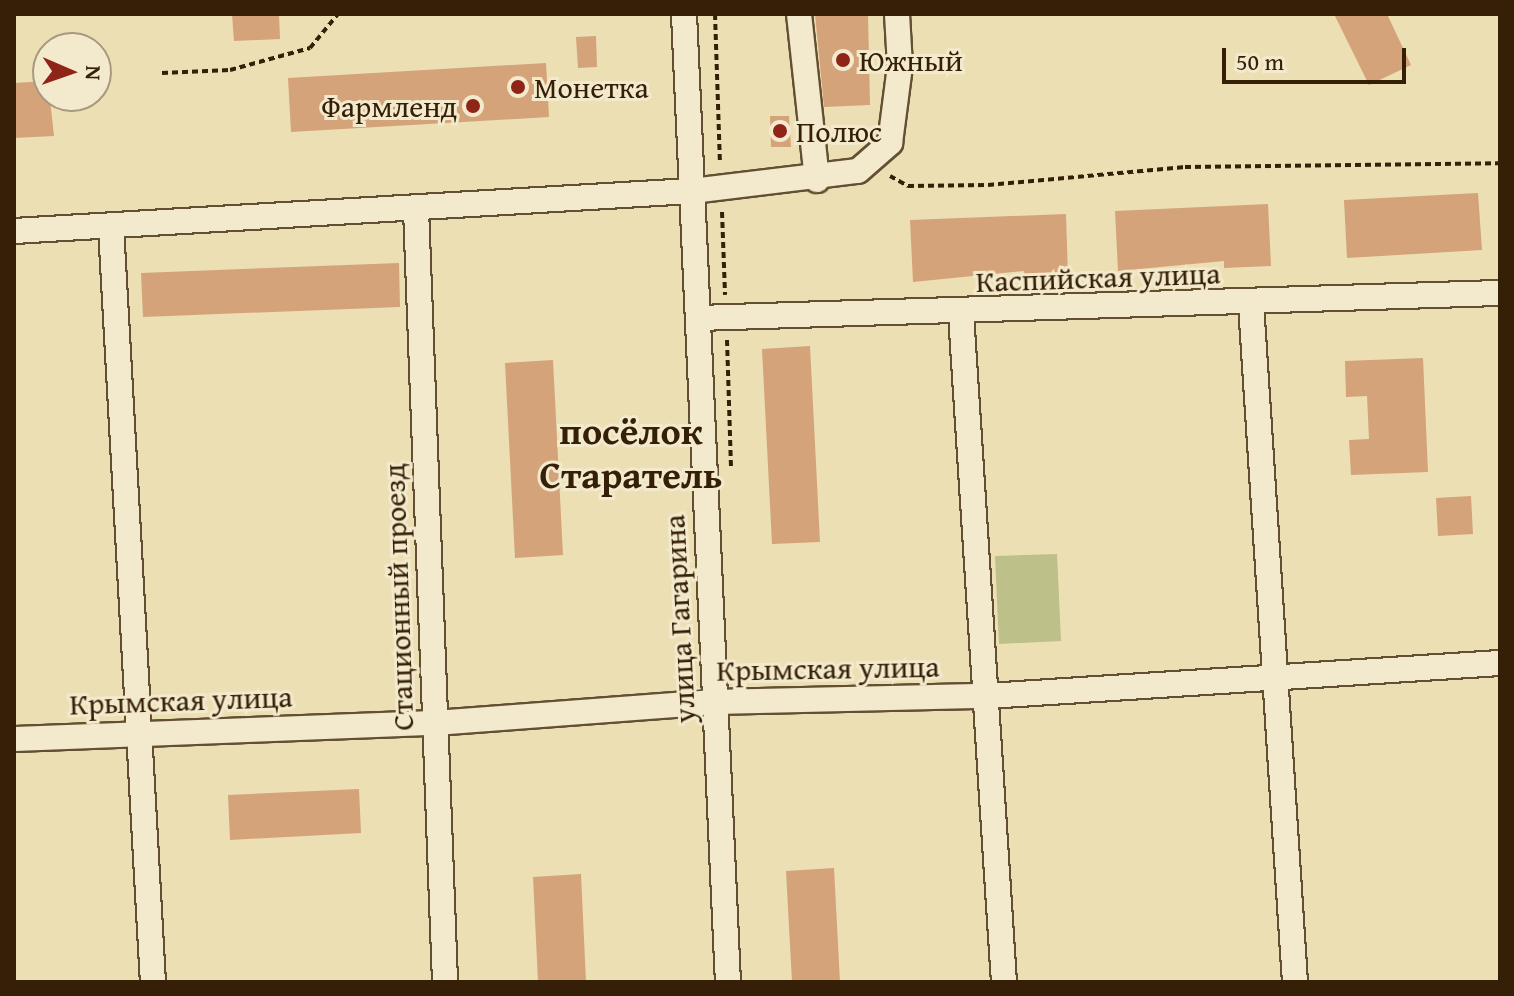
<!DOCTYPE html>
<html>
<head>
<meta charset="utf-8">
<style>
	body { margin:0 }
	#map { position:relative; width:1514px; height:996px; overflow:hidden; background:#ecdfb4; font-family:"Gentium Book Plus",serif }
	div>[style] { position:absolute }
	.green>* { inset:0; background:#bdc089 }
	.building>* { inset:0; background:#d4a379 }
	.path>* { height:4px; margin-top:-2px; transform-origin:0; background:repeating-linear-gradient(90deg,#352007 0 6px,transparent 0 10px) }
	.roads { filter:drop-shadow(2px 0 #635032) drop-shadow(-2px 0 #635032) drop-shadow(0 2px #635032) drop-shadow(0 -2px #635032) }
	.minor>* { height:24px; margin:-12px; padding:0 12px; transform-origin:12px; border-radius:12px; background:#f3eace }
	.dots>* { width:22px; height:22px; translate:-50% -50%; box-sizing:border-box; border:4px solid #f3eace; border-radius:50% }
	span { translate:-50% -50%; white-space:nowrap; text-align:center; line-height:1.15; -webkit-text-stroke:6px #f3eace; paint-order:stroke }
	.poi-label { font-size:30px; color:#352007 }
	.left { translate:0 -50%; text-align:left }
	.right { translate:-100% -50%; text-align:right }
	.street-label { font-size:30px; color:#352007 }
	.district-label { font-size:38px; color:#352007; font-weight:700 }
	.frame { position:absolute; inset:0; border:16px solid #352007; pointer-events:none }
	.north { position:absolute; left:32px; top:32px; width:80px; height:80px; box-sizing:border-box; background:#f3eace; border:2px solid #a7997e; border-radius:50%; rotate:92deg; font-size:22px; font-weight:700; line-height:32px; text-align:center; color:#352007 }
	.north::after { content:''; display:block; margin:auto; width:28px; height:36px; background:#8f2418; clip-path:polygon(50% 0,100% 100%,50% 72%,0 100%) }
	.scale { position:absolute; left:1222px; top:48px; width:184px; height:36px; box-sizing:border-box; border:4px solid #352007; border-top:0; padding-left:10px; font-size:24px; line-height:28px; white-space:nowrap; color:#352007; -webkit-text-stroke:6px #f3eace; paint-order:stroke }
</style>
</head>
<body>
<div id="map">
	<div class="green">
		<i style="clip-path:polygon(1057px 554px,1061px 641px,999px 644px,995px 556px)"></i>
	</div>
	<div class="building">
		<i style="clip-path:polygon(232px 14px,279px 14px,280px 39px,234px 41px)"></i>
		<i style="clip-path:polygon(815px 14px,868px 14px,870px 105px,824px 107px)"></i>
		<i style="clip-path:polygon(1334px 14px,1387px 14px,1411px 65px,1369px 85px)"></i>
		<i style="clip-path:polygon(596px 36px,597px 67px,578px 68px,576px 37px)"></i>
		<i style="clip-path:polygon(546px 63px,549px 117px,291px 132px,288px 78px)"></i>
		<i style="clip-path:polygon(48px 81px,54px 136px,14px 138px,14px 83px)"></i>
		<i style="clip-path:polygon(770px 116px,789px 116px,791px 147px,771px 147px)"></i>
		<i style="clip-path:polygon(1478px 193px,1482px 250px,1347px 258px,1344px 200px)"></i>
		<i style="clip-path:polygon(1268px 204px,1271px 266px,1224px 268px,1224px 261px,1118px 271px,1115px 211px)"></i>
		<i style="clip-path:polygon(1066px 214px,1068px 276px,1025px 278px,1024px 271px,913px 282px,910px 220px)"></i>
		<i style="clip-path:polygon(399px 263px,400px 307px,143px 317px,141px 273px)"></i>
		<i style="clip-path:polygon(810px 346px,820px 542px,772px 544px,762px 349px)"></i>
		<i style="clip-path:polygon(1423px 358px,1428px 472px,1351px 475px,1349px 440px,1369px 439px,1367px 396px,1346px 397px,1345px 361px)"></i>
		<i style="clip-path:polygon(553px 360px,563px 555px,515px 558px,505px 363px)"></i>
		<i style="clip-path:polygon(1471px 496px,1473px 534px,1438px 536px,1436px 498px)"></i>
		<i style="clip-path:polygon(359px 789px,361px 833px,230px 840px,228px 795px)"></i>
		<i style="clip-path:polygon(834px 868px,840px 982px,792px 982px,786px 871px)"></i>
		<i style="clip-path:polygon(581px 874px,586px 982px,538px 982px,533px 877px)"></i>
	</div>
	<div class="path">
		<i style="left:715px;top:14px;width:150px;rotate:88.1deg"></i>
		<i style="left:162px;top:73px;width:68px;rotate:-2.5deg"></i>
		<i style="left:230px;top:70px;width:83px;rotate:-15.4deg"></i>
		<i style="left:310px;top:48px;width:44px;rotate:-50.5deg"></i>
		<i style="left:890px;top:176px;width:21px;rotate:29deg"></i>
		<i style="left:908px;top:186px;width:80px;rotate:-0.7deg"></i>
		<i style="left:988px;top:185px;width:198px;rotate:-5.2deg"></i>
		<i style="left:1185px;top:167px;width:315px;rotate:-0.7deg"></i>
		<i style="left:722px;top:212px;width:83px;rotate:87.9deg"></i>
		<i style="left:727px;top:340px;width:127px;rotate:88.2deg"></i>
	</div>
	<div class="roads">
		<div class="minor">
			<i style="left:684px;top:14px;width:969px;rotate:87.4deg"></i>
			<i style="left:799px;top:14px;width:167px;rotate:83.8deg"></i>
			<i style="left:416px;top:209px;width:774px;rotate:87.85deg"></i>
			<i style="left:111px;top:227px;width:756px;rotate:86.82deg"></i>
			<i style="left:14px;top:231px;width:679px;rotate:-3.38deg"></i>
			<i style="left:692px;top:191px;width:167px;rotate:-6.9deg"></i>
			<i style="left:858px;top:171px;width:43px;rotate:-41.2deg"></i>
			<i style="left:890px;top:143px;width:78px;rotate:-82.6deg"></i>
			<i style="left:900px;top:66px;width:52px;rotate:-93.3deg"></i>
			<i style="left:1251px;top:304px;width:679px;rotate:86.29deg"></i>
			<i style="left:961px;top:314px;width:669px;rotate:86.32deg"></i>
			<i style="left:698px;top:318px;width:802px;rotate:-1.79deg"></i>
			<i style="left:14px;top:739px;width:421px;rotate:-2.2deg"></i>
			<i style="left:435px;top:723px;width:280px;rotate:-4.3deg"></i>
			<i style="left:714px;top:702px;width:274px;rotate:-1.3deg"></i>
			<i style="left:988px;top:696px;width:513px;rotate:-3.69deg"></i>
		</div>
	</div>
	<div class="dots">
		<i style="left:843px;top:60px;background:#8f2418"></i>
		<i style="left:518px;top:87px;background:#8f2418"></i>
		<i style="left:473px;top:106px;background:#8f2418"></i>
		<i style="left:780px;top:131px;background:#8f2418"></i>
	</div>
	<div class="poi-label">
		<span class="left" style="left:859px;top:60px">Южный</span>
		<span class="left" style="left:534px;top:87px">Монетка</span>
		<span class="right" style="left:457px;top:106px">Фармленд</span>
		<span class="left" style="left:796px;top:131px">Полюс</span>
	</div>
	<div class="street-label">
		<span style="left:1098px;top:277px;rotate:-2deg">Каспийская улица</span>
		<span style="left:398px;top:597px;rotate:-92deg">Стационный проезд</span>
		<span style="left:679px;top:619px;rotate:-93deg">улица Гагарина</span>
		<span style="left:828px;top:668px;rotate:-1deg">Крымская улица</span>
		<span style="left:181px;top:700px;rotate:-2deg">Крымская улица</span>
	</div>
	<div class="district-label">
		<span style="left:631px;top:453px">посёлок<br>Старатель</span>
	</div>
	<div class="frame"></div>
	<div class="north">N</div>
	<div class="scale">50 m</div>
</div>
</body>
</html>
